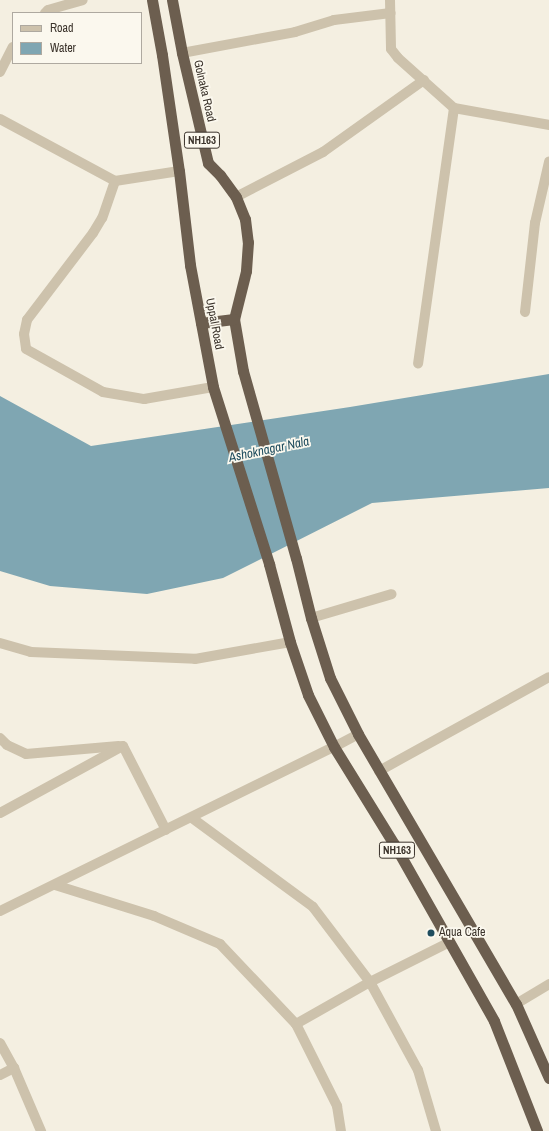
<!DOCTYPE html>
<html>
<head>
<meta charset="utf-8">
<style>
	body { margin:0 }
	#map { position:relative; width:549px; height:1131px; overflow:hidden; background:#f4efe1; font-family:"Archivo Narrow",sans-serif }
	div>[style] { position:absolute }
	.water>* { inset:0; background:#7fa6b2 }
	.minor>* { height:10px; margin:-5px; padding:0 5px; transform-origin:5px; border-radius:5px; background:#cdc2ac }
	.trunk>* { height:11px; margin:-5.5px; padding:0 5.5px; transform-origin:5.5px; border-radius:5.5px; background:#6c5e4f }
	.dots>* { width:11px; height:11px; translate:-50% -50%; box-sizing:border-box; border:2px solid #fbf8ee; border-radius:50% }
	span { translate:-50% -50%; white-space:nowrap; text-align:center; line-height:1.15; -webkit-text-stroke:3.5px #fbf8ee; paint-order:stroke }
	.shield-label span { padding:1px 3px; background:#fbf8ee; border:1px solid; border-radius:3px; -webkit-text-stroke-width:0 }
	.shield-label { font-size:11px; color:#3b332b; font-weight:700 }
	.street-label { font-size:12px; color:#3b332b }
	.poi-label { font-size:12px; color:#3b332b }
	.left { translate:0 -50%; text-align:left }
	.water-label { font-size:13px; color:#1f4d5e; font-style:italic }
	.legend { position:absolute; left:12px; top:12px; width:130px; height:52px; box-sizing:border-box; background:#fbf8ee; border:1px solid #aea9a0; margin:0; padding:5px 7px; list-style:none; font-size:12px; color:#3b332b }
	.legend li { display:flex; align-items:center; gap:8px; height:20px }
	.legend b { width:20px; border:1px solid #aea9a0 }
</style>
</head>
<body>
<div id="map">
	<div class="water">
		<i style="clip-path:polygon(549px 374px,549px 488px,372px 503px,223px 578px,147px 594px,50px 586px,0 571px,0 396px,91px 446px,350px 407px)"></i>
	</div>
	<div class="minor">
		<i style="left:390px;top:0;width:49px;rotate:88.8deg"></i>
		<i style="left:391px;top:49px;width:11px;rotate:52deg"></i>
		<i style="left:398px;top:58px;width:75px;rotate:41.8deg"></i>
		<i style="left:454px;top:108px;width:258px;rotate:98deg"></i>
		<i style="left:45px;top:13px;width:4px;rotate:-45deg"></i>
		<i style="left:48px;top:10px;width:36px;rotate:-16deg"></i>
		<i style="left:182px;top:53px;width:115px;rotate:-10.5deg"></i>
		<i style="left:295px;top:32px;width:41px;rotate:-17.1deg"></i>
		<i style="left:334px;top:20px;width:57px;rotate:-7deg"></i>
		<i style="left:0;top:72px;width:28px;rotate:-63deg"></i>
		<i style="left:454px;top:108px;width:97px;rotate:10.1deg"></i>
		<i style="left:0;top:119px;width:131px;rotate:28.3deg"></i>
		<i style="left:115px;top:181px;width:65px;rotate:-8.9deg"></i>
		<i style="left:115px;top:181px;width:39px;rotate:109deg"></i>
		<i style="left:102px;top:218px;width:17px;rotate:121deg"></i>
		<i style="left:93px;top:233px;width:109px;rotate:127.2deg"></i>
		<i style="left:27px;top:320px;width:14px;rotate:102deg"></i>
		<i style="left:24px;top:334px;width:15px;rotate:82deg"></i>
		<i style="left:26px;top:349px;width:88px;rotate:29.2deg"></i>
		<i style="left:103px;top:392px;width:42px;rotate:9.7deg"></i>
		<i style="left:144px;top:399px;width:70px;rotate:-9.9deg"></i>
		<i style="left:236px;top:197px;width:98px;rotate:-27.3deg"></i>
		<i style="left:323px;top:152px;width:124px;rotate:-35.5deg"></i>
		<i style="left:525px;top:312px;width:90px;rotate:-83.6deg"></i>
		<i style="left:535px;top:223px;width:63px;rotate:-77.1deg"></i>
		<i style="left:311px;top:618px;width:84px;rotate:-16.5deg"></i>
		<i style="left:0;top:643px;width:32px;rotate:16deg"></i>
		<i style="left:31px;top:652px;width:164px;rotate:2.4deg"></i>
		<i style="left:195px;top:659px;width:97px;rotate:-10.1deg"></i>
		<i style="left:0;top:738px;width:10px;rotate:45deg"></i>
		<i style="left:7px;top:745px;width:21px;rotate:25deg"></i>
		<i style="left:26px;top:754px;width:93px;rotate:-4.9deg"></i>
		<i style="left:379px;top:771px;width:194px;rotate:-28.9deg"></i>
		<i style="left:0;top:813px;width:140px;rotate:-28.6deg"></i>
		<i style="left:123px;top:746px;width:94px;rotate:62.9deg"></i>
		<i style="left:192px;top:818px;width:150px;rotate:36.3deg"></i>
		<i style="left:313px;top:907px;width:94px;rotate:52.8deg"></i>
		<i style="left:370px;top:982px;width:100px;rotate:61.4deg"></i>
		<i style="left:418px;top:1070px;width:64px;rotate:73.6deg"></i>
		<i style="left:55px;top:885px;width:104px;rotate:17.4deg"></i>
		<i style="left:154px;top:916px;width:72px;rotate:23deg"></i>
		<i style="left:220px;top:944px;width:110px;rotate:46.5deg"></i>
		<i style="left:296px;top:1024px;width:92px;rotate:63.4deg"></i>
		<i style="left:337px;top:1106px;width:25px;rotate:81deg"></i>
		<i style="left:0;top:911px;width:372px;rotate:-26.2deg"></i>
		<i style="left:334px;top:747px;width:27px;rotate:-28deg"></i>
		<i style="left:516px;top:1004px;width:39px;rotate:-31deg"></i>
		<i style="left:296px;top:1024px;width:85px;rotate:-29.6deg"></i>
		<i style="left:370px;top:982px;width:89px;rotate:-26.6deg"></i>
		<i style="left:0;top:1043px;width:29px;rotate:61deg"></i>
		<i style="left:14px;top:1068px;width:69px;rotate:66.8deg"></i>
		<i style="left:0;top:1075px;width:16px;rotate:-27deg"></i>
	</div>
	<div class="trunk">
		<i style="left:152px;top:0;width:56px;rotate:79.7deg"></i>
		<i style="left:162px;top:55px;width:117px;rotate:81.7deg"></i>
		<i style="left:179px;top:171px;width:95px;rotate:83.3deg"></i>
		<i style="left:190px;top:265px;width:124px;rotate:79.3deg"></i>
		<i style="left:213px;top:387px;width:186px;rotate:72.4deg"></i>
		<i style="left:269px;top:564px;width:81px;rotate:74.9deg"></i>
		<i style="left:290px;top:642px;width:56px;rotate:71.2deg"></i>
		<i style="left:308px;top:695px;width:58px;rotate:63.4deg"></i>
		<i style="left:334px;top:747px;width:114px;rotate:58.3deg"></i>
		<i style="left:394px;top:844px;width:203px;rotate:60.5deg"></i>
		<i style="left:494px;top:1021px;width:118px;rotate:68.6deg"></i>
		<i style="left:172px;top:0;width:54px;rotate:79.3deg"></i>
		<i style="left:182px;top:53px;width:113px;rotate:76.7deg"></i>
		<i style="left:208px;top:163px;width:17px;rotate:45deg"></i>
		<i style="left:220px;top:175px;width:27px;rotate:54deg"></i>
		<i style="left:236px;top:197px;width:24px;rotate:68deg"></i>
		<i style="left:245px;top:219px;width:23px;rotate:83deg"></i>
		<i style="left:248px;top:242px;width:29px;rotate:94deg"></i>
		<i style="left:246px;top:271px;width:49px;rotate:104deg"></i>
		<i style="left:234px;top:319px;width:53px;rotate:80.2deg"></i>
		<i style="left:243px;top:371px;width:194px;rotate:74.2deg"></i>
		<i style="left:296px;top:558px;width:62px;rotate:76deg"></i>
		<i style="left:311px;top:618px;width:63px;rotate:72.4deg"></i>
		<i style="left:330px;top:678px;width:63px;rotate:63.4deg"></i>
		<i style="left:358px;top:734px;width:313px;rotate:59.7deg"></i>
		<i style="left:516px;top:1004px;width:81px;rotate:66deg"></i>
		<i style="left:201px;top:323px;width:33px;rotate:-7deg"></i>
	</div>
	<div class="dots">
		<i style="left:431px;top:933px;background:#1f4d5e"></i>
	</div>
	<div class="shield-label">
		<span style="left:202px;top:140px">NH163</span>
		<span style="left:397px;top:850px">NH163</span>
	</div>
	<div class="street-label">
		<span style="left:204px;top:91px;rotate:77deg">Golnaka Road</span>
		<span style="left:214px;top:324px;rotate:79deg">Uppal Road</span>
	</div>
	<div class="poi-label">
		<span class="left" style="left:439px;top:933px">Aqua Cafe</span>
	</div>
	<div class="water-label">
		<span style="left:269px;top:450px;rotate:-12deg">Ashoknagar Nala</span>
	</div>
	<ul class="legend">
	<li><b style="height:5px;background:#cdc2ac"></b>Road</li>
	<li><b style="height:11px;background:#7fa6b2"></b>Water</li>
	</ul>
</div>
</body>
</html>
